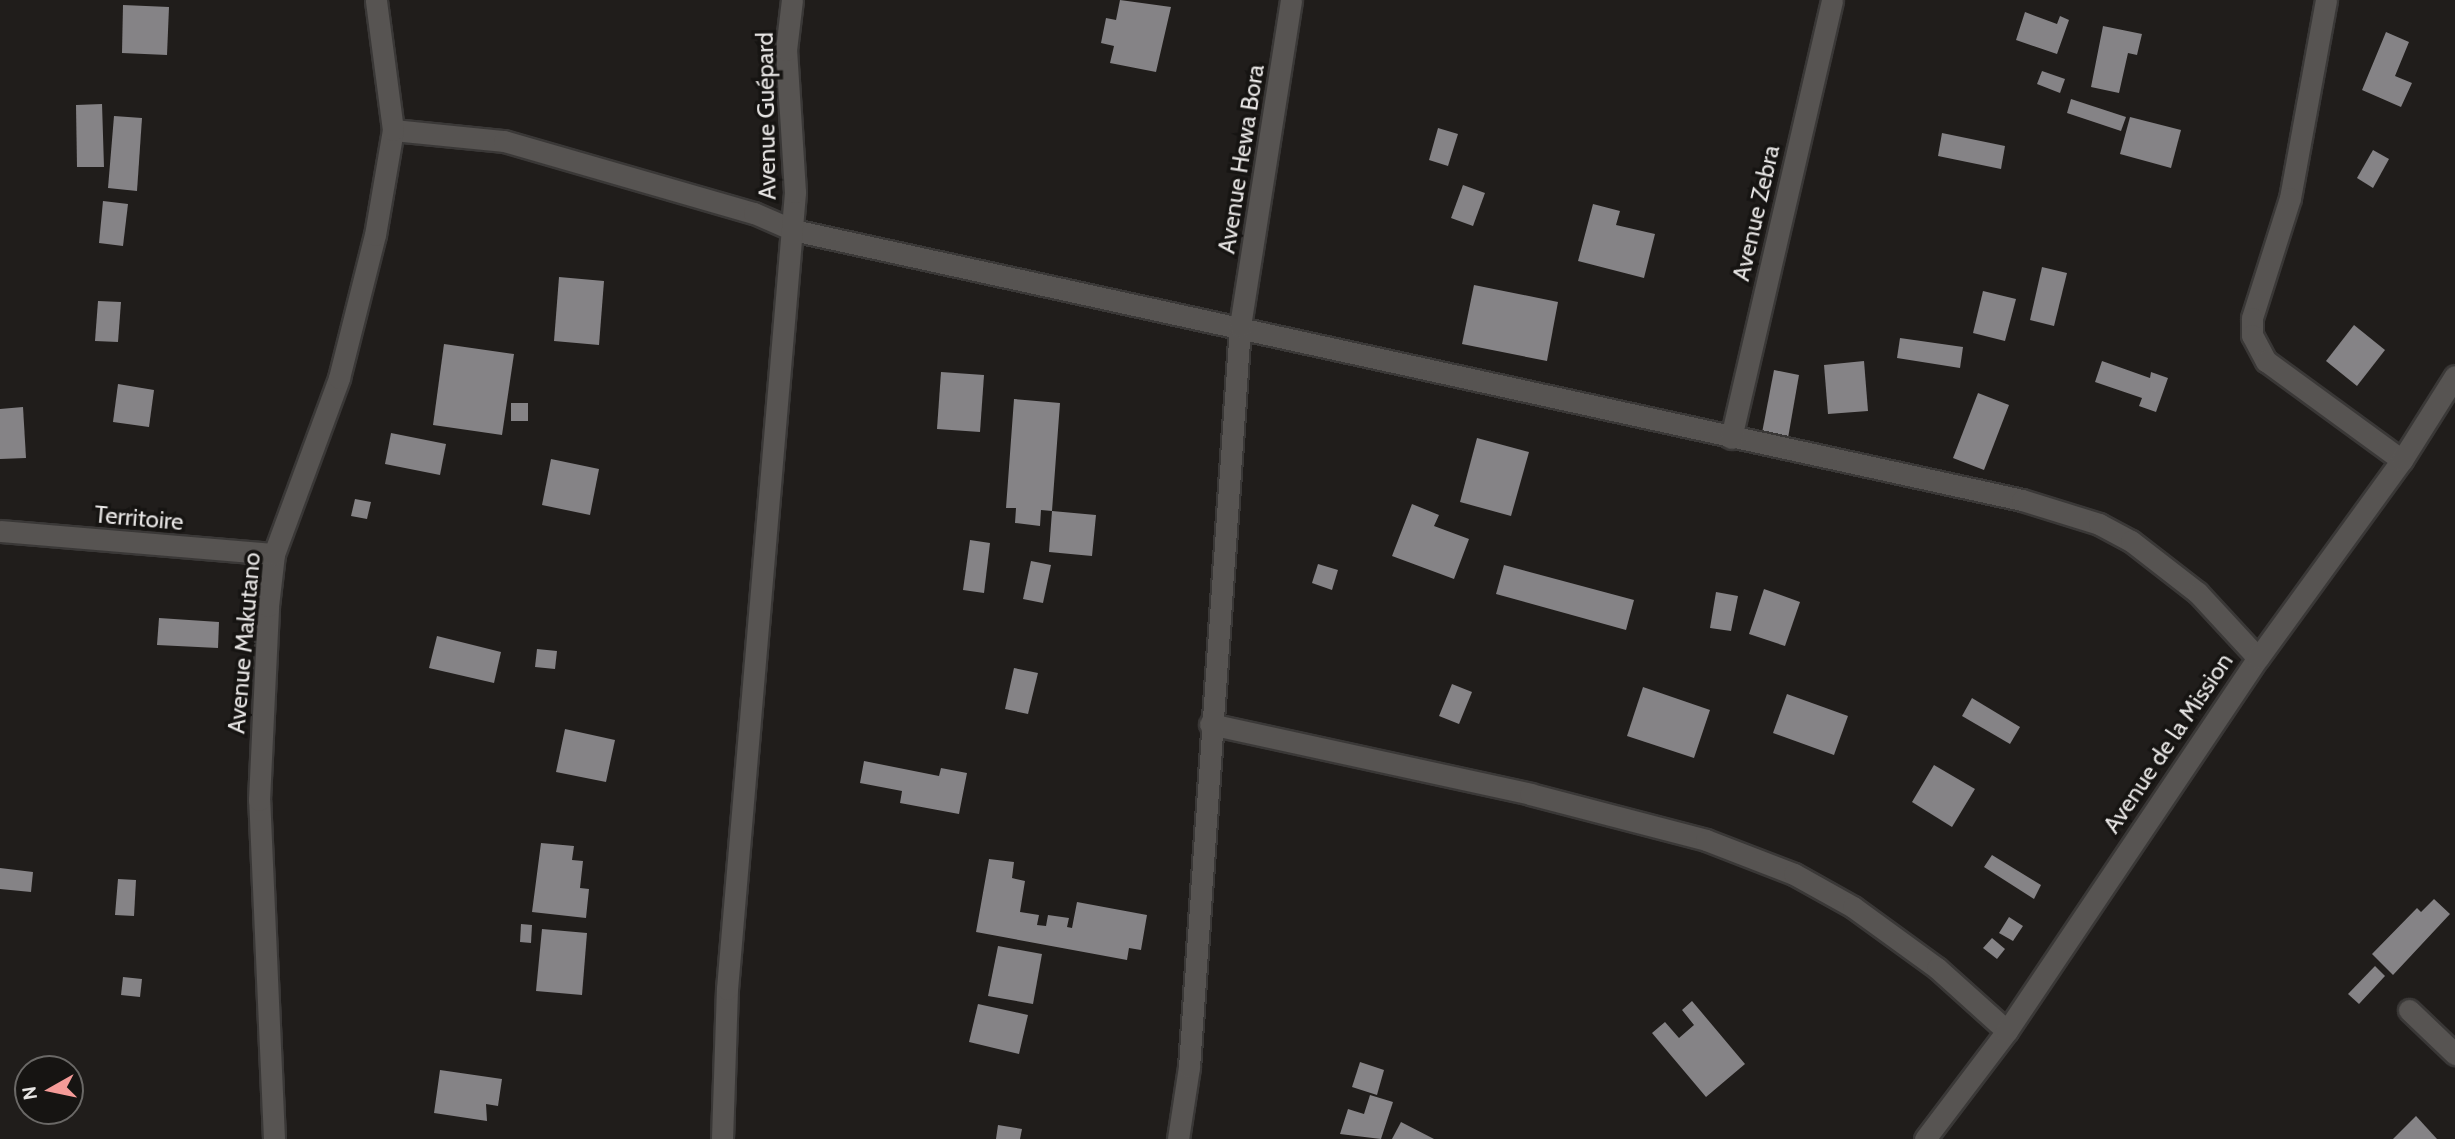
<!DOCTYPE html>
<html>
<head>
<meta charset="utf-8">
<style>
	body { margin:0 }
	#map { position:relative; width:2455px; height:1139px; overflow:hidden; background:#201d1b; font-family:Cabin,sans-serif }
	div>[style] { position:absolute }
	.building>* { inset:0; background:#858386 }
	.roads { filter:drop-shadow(2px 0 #3a3837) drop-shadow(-2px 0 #3a3837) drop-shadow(0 2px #3a3837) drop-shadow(0 -2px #3a3837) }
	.minor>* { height:21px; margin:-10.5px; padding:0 10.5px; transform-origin:10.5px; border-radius:10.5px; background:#575452 }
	span { translate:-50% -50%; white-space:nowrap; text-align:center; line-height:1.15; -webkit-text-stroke:7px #161412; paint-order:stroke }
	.street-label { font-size:24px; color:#e7e5e4 }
	.north { position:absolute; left:14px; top:1055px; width:70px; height:70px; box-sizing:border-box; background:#161412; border:2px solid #6a6866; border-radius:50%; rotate:261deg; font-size:19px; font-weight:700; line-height:28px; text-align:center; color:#e7e5e4 }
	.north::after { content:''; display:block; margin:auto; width:24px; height:32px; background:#f59b98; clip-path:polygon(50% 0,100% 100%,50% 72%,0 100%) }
</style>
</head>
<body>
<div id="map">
	<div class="building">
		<i style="clip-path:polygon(1120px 0,1171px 7px,1156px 72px,1110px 63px,1114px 46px,1101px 43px,1106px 18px,1116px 20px)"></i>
		<i style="clip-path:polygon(123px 5px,169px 7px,167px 55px,122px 53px)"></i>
		<i style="clip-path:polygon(2025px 12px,2057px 24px,2060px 16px,2069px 20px,2057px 54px,2016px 40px)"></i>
		<i style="clip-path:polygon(2103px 26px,2142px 34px,2137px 55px,2128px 53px,2119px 93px,2091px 87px)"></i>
		<i style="clip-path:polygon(2386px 32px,2409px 42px,2395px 76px,2412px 83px,2401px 107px,2362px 90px)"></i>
		<i style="clip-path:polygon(2042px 71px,2065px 79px,2060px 93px,2037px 84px)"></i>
		<i style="clip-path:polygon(2071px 99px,2126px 117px,2121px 131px,2067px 113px)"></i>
		<i style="clip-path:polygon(102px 104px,104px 167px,77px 167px,76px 105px)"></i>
		<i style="clip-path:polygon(114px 116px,142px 118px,137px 191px,108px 188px)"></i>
		<i style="clip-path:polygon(2130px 117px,2181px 130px,2171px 168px,2120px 154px)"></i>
		<i style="clip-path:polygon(1438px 128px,1458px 134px,1448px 166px,1429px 160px)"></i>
		<i style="clip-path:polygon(1942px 133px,2005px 146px,2001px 169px,1938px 156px)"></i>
		<i style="clip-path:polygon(2373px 150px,2389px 159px,2373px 188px,2357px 178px)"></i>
		<i style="clip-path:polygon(1463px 185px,1485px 193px,1473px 226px,1451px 218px)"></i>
		<i style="clip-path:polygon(103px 201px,128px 204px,123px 246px,99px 243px)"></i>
		<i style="clip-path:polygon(1593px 204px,1620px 211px,1616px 225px,1655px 234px,1644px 278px,1578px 261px)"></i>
		<i style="clip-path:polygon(2042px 267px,2067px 273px,2054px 326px,2030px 320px)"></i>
		<i style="clip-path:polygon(559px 277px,604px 281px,599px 345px,554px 341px)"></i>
		<i style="clip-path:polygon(1474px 285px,1558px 302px,1547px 361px,1462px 344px)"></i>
		<i style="clip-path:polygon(1983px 291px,2016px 299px,2005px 341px,1973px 333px)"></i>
		<i style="clip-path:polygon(98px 301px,121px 302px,118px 342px,95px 341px)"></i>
		<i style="clip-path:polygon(2354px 325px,2385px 350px,2357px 386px,2326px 361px)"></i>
		<i style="clip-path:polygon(1900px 338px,1963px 347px,1960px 368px,1897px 358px)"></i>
		<i style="clip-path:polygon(444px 344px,514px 354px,502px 435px,433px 425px)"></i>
		<i style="clip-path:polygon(1864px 361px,1868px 411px,1828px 414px,1824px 365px)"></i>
		<i style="clip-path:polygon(2102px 361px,2150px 378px,2151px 372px,2168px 378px,2156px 412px,2139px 406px,2142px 398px,2095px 382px)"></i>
		<i style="clip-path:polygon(1774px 370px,1799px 375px,1788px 438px,1762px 433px)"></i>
		<i style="clip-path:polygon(941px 372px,984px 375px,980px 432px,937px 429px)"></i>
		<i style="clip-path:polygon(118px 384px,154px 390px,149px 427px,113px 422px)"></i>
		<i style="clip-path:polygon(1978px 393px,2009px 405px,1984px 470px,1953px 458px)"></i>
		<i style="clip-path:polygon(1014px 399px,1060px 403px,1052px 511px,1096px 515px,1092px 556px,1049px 552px,1052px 511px,1041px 510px,1040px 526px,1015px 523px,1016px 508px,1006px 508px)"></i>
		<i style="clip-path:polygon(511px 403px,528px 403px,528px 421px,511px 421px)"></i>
		<i style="clip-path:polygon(23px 407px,26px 458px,0 459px,0 409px)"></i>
		<i style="clip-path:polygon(391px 433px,446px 444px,440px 475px,385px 464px)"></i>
		<i style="clip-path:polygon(1477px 438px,1529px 452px,1511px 516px,1460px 502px)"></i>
		<i style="clip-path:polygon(551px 459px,599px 469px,590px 515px,542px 505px)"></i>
		<i style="clip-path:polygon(355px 499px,371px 502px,367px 519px,351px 516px)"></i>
		<i style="clip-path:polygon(1412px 504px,1439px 515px,1434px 526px,1469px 539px,1454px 579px,1392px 556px)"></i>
		<i style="clip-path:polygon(970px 540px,990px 543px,984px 593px,963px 590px)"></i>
		<i style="clip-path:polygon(1031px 561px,1051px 565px,1043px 603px,1023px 599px)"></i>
		<i style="clip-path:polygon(1318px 564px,1338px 570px,1332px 590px,1312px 583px)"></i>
		<i style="clip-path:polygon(1504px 565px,1634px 600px,1626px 630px,1496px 594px)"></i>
		<i style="clip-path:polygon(1764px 589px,1800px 602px,1785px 646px,1749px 634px)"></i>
		<i style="clip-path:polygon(1716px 592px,1738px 596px,1731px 631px,1710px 628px)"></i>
		<i style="clip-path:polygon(159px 618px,219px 622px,218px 648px,157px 645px)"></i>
		<i style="clip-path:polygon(437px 636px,501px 652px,494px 683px,429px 668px)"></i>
		<i style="clip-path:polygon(537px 649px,557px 651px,555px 669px,535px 667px)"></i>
		<i style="clip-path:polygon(1014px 668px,1038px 673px,1028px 714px,1005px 709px)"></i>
		<i style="clip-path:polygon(1452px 684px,1472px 692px,1459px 724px,1439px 716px)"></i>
		<i style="clip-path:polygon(1643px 687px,1710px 710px,1694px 758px,1627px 736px)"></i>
		<i style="clip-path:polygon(1787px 694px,1848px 716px,1834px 755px,1773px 733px)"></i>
		<i style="clip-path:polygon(1972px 698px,2020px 727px,2010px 744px,1962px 716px)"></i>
		<i style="clip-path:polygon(565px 729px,615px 740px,606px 782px,556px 772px)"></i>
		<i style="clip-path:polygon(864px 761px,939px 776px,941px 768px,967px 773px,959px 814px,900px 803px,902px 791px,860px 783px)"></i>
		<i style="clip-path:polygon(1934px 765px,1975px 789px,1952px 827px,1912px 802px)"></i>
		<i style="clip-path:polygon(541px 843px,574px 846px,572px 860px,583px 861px,580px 888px,589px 889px,586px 918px,532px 912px)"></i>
		<i style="clip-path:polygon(1992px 855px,2041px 885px,2034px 899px,1984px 867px)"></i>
		<i style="clip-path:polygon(989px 859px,1014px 862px,1012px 878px,1025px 881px,1020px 912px,1039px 915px,1037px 925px,1046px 926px,1048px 915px,1069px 918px,1067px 927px,1072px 928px,1077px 902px,1147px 915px,1141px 950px,1129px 948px,1127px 960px,976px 932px)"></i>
		<i style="clip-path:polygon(0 868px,33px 872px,31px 892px,0 889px)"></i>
		<i style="clip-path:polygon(118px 879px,136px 880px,134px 916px,115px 915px)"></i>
		<i style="clip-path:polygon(2434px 899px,2450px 914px,2393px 975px,2372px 954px,2417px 908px,2421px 912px)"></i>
		<i style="clip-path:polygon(2009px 917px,2023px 926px,2013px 941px,1999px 933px)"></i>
		<i style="clip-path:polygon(521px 924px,532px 925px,531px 943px,520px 942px)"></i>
		<i style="clip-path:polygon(542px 929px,587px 933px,582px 995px,536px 991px)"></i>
		<i style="clip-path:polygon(1992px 938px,2005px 949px,1997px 959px,1983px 948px)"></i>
		<i style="clip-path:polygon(998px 946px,1042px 954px,1033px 1004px,988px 996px)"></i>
		<i style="clip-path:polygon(2375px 966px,2385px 976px,2359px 1004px,2348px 994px)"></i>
		<i style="clip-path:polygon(123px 977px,142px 979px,140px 997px,121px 995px)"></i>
		<i style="clip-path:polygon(1692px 1001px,1745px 1064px,1706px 1097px,1652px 1033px,1665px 1022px,1679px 1038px,1694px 1025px,1682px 1010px)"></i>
		<i style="clip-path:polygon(978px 1004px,1028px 1015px,1019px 1054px,969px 1042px)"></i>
		<i style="clip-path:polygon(1360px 1062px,1384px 1070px,1377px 1095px,1352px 1087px)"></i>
		<i style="clip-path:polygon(440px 1070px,502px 1079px,498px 1106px,486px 1104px,487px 1121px,434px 1113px)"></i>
		<i style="clip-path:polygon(1370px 1095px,1393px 1102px,1381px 1139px,1340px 1134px,1348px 1109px,1364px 1114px)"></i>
		<i style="clip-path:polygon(2416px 1116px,2437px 1139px,2393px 1139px)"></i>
		<i style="clip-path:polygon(1401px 1122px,1434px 1139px,1392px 1139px)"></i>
		<i style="clip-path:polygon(998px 1125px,1022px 1129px,1020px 1139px,996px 1139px)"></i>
	</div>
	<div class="roads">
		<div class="minor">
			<i style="left:2326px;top:0;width:201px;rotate:100.3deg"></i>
			<i style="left:2290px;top:198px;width:126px;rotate:107.6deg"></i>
			<i style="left:2252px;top:318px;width:17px;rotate:90deg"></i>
			<i style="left:2252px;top:335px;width:30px;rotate:62deg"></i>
			<i style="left:2266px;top:361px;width:168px;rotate:36.1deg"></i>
			<i style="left:393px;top:130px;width:112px;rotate:5.7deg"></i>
			<i style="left:504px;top:141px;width:260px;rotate:16.1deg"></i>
			<i style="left:754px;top:213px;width:43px;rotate:23.6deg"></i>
			<i style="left:793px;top:230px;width:1258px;rotate:12.39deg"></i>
			<i style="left:2022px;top:500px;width:81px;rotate:17.3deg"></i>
			<i style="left:2099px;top:524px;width:36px;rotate:28deg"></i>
			<i style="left:2131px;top:541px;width:85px;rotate:37.8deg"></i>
			<i style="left:2198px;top:593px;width:88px;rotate:47.3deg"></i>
			<i style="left:1731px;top:438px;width:449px;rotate:-77deg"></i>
			<i style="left:0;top:531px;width:275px;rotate:4.8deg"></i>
			<i style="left:1210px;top:724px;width:328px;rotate:12.3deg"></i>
			<i style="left:1530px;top:794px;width:182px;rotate:14.6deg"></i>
			<i style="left:1706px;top:840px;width:94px;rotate:21.1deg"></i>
			<i style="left:1794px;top:874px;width:68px;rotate:29.2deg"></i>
			<i style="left:1853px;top:907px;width:104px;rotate:36deg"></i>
			<i style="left:1937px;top:968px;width:94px;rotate:42deg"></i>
			<i style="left:2409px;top:1010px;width:64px;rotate:43.7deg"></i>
			<i style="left:274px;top:1139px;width:339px;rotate:-92.5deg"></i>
			<i style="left:259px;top:800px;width:194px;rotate:-87.3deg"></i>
			<i style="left:268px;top:606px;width:52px;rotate:-83.4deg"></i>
			<i style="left:274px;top:554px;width:188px;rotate:-69.7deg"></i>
			<i style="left:339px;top:378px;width:147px;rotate:-75.9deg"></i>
			<i style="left:375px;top:235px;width:107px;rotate:-80.3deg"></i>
			<i style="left:393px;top:130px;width:131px;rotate:-97.5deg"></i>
			<i style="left:722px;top:1139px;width:150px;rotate:-88.1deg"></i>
			<i style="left:727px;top:989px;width:800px;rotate:-85.12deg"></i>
			<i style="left:795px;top:192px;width:142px;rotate:-93.6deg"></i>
			<i style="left:786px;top:50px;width:50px;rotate:-83.2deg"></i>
			<i style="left:1178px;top:1139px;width:73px;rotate:-81.3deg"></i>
			<i style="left:1189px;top:1067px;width:743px;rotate:-86.06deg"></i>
			<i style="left:1240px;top:326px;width:330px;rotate:-81.1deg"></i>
			<i style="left:1925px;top:1139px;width:136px;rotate:-52.8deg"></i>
			<i style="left:2007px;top:1031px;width:450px;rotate:-56.1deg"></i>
			<i style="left:2258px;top:658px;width:245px;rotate:-54deg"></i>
			<i style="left:2402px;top:460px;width:99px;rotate:-57.8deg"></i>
		</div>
	</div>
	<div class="street-label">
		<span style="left:766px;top:116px;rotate:-91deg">Avenue Guépard</span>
		<span style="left:1241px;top:159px;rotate:-81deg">Avenue Hewa Bora</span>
		<span style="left:1756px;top:213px;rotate:-77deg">Avenue Zebra</span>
		<span style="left:139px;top:518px;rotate:5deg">Territoire</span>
		<span style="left:244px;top:643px;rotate:-85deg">Avenue Makutano</span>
		<span style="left:2168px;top:743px;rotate:-56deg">Avenue de la Mission</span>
	</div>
	<div class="north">N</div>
</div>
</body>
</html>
